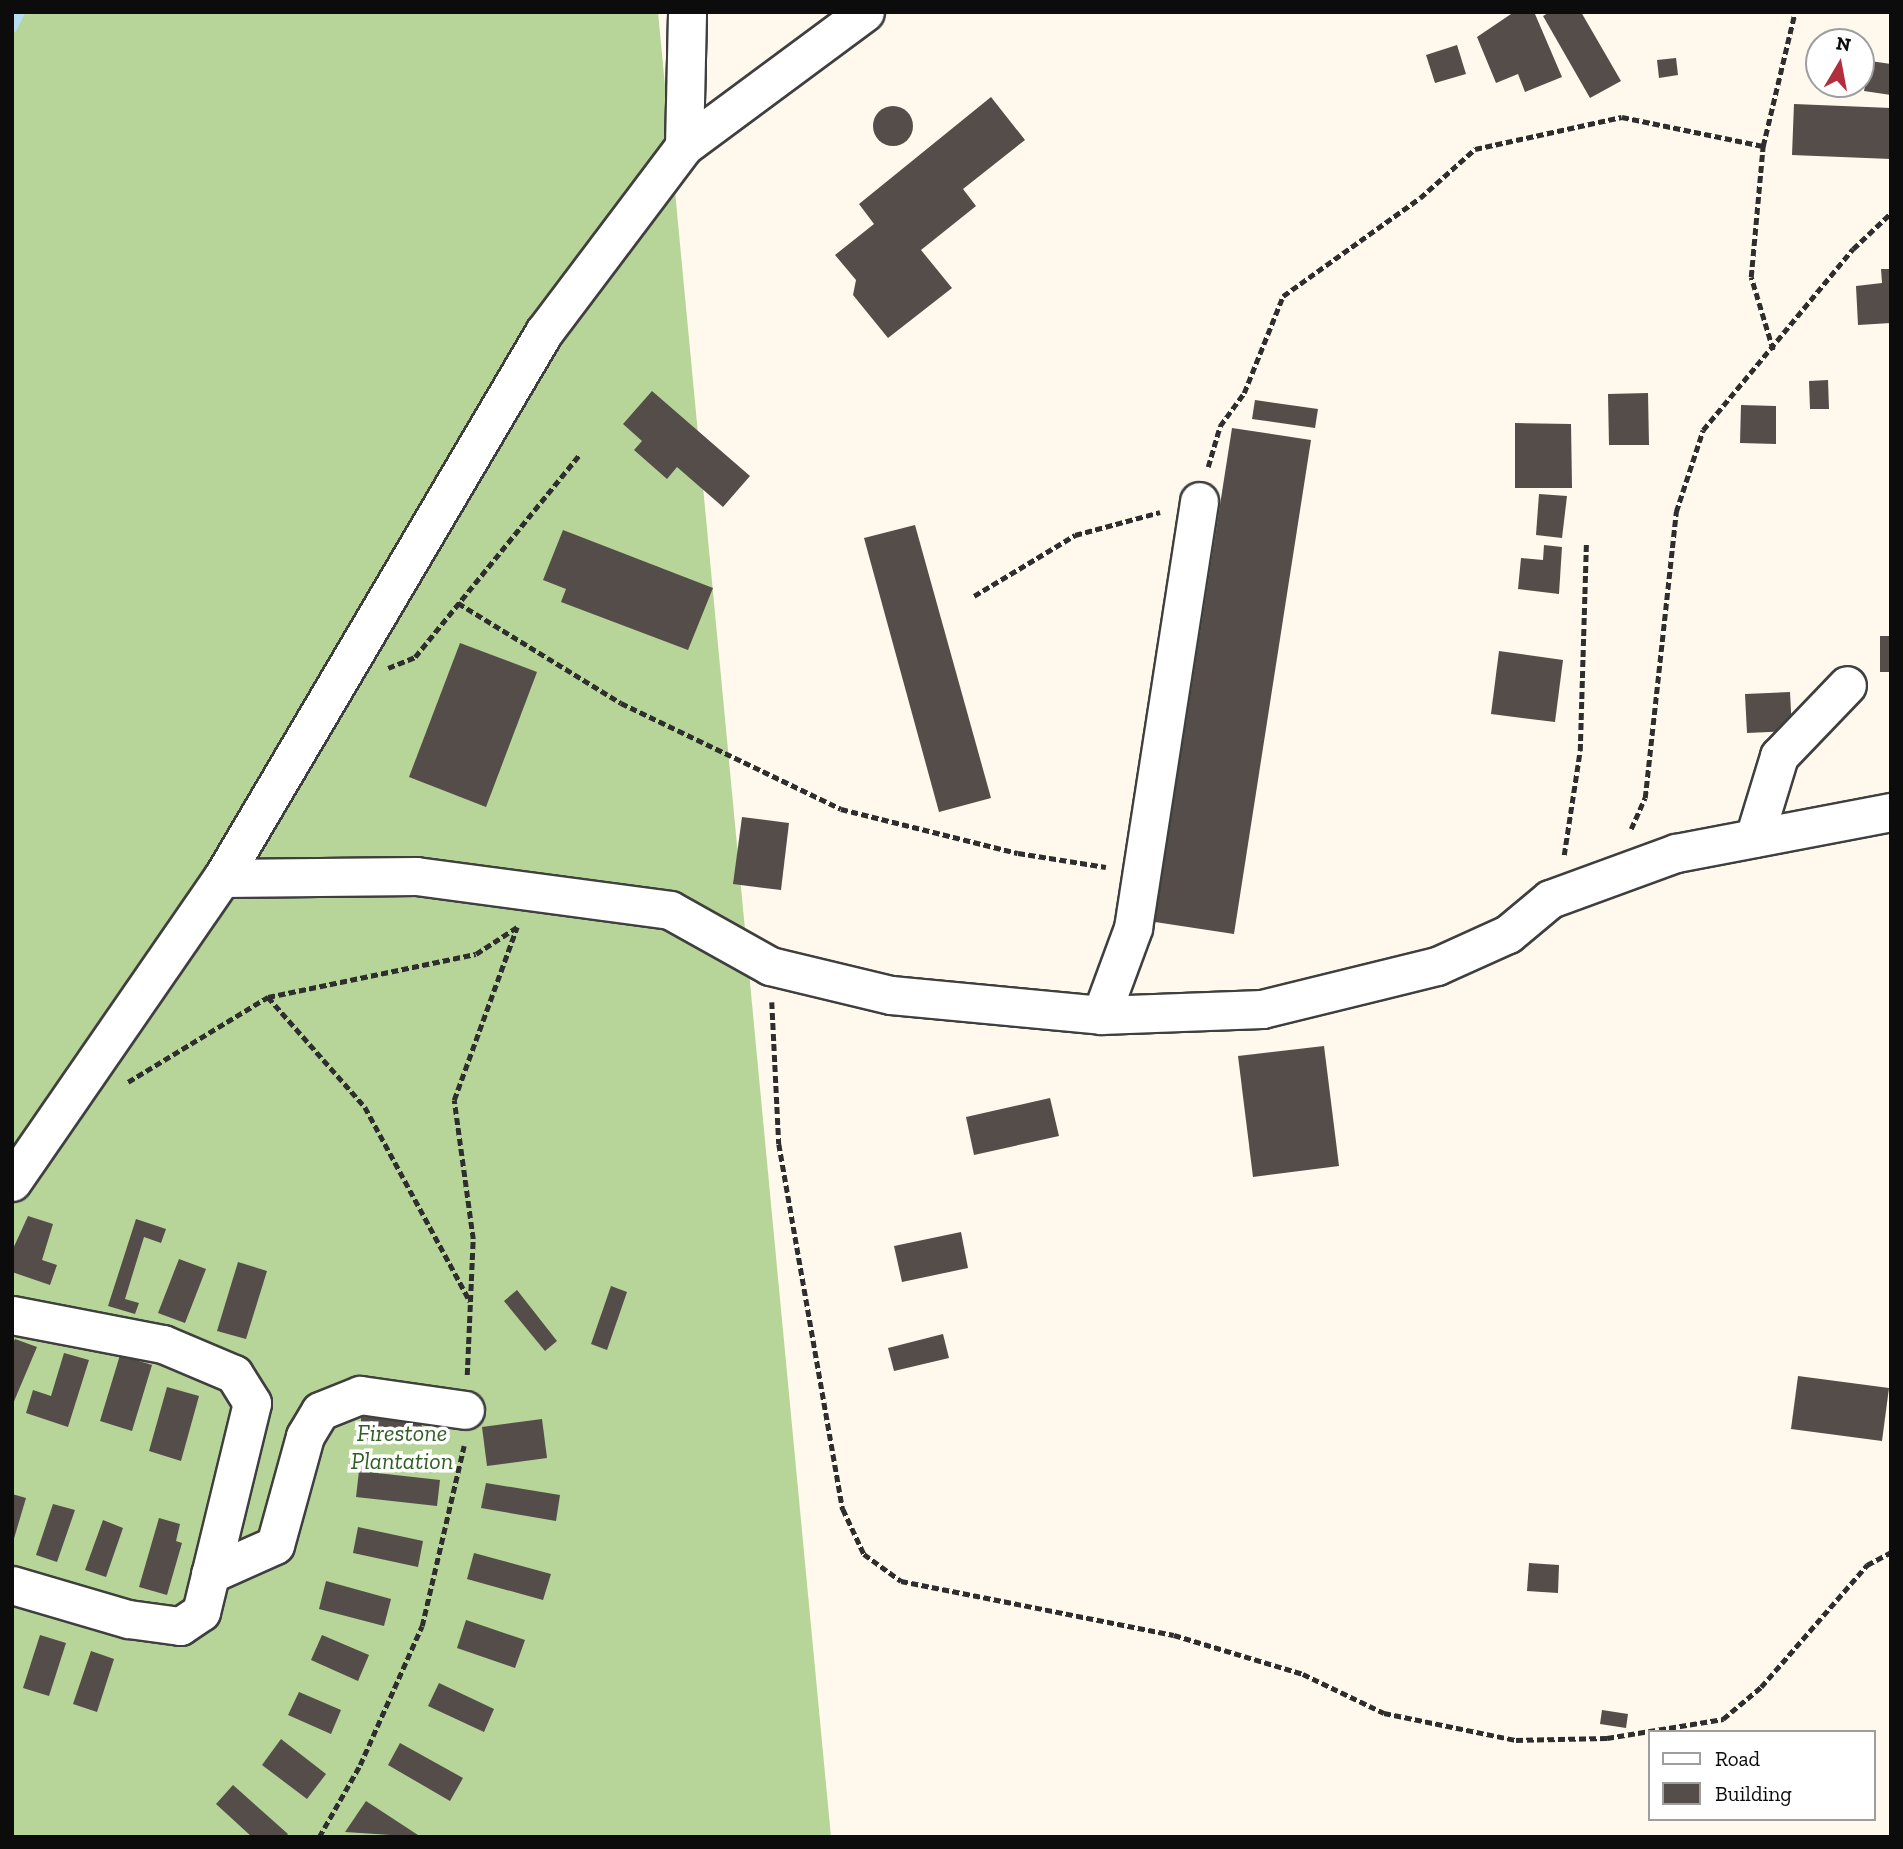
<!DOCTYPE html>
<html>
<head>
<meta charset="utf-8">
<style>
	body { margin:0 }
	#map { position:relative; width:1903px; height:1849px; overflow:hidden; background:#fef9ec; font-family:"Zilla Slab",serif }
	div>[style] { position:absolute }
	.forest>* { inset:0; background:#b7d499 }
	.stream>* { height:10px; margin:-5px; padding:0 5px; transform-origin:5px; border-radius:5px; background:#b5def1 }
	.building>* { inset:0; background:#544d49 }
	.round { border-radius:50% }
	.path>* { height:4.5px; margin-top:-2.25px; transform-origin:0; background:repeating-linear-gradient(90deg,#2e2e2e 0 7px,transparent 0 10.5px) }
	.roads { filter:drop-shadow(2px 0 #3f3f3f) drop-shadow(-2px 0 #3f3f3f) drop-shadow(0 2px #3f3f3f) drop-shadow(0 -2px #3f3f3f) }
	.minor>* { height:37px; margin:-18.5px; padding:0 18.5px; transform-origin:18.5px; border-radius:18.5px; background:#fff }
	span { translate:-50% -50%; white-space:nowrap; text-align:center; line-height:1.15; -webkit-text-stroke:7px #fff; paint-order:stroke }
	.park-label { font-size:24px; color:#315e22; font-style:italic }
	.frame { position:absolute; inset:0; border:14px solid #0c0c0c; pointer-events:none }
	.legend { position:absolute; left:1648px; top:1730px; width:228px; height:91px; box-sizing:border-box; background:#fff; border:2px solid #9e9e9e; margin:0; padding:9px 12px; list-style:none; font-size:21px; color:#0c0c0c }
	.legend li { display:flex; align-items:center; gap:14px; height:35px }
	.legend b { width:35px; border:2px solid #9e9e9e }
	.north { position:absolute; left:1805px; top:28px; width:70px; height:70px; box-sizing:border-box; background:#fff; border:2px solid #9e9e9e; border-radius:50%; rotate:10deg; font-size:19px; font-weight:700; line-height:28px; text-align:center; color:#0c0c0c }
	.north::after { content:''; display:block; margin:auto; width:24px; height:32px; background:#b12f3c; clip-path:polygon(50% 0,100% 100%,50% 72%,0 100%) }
</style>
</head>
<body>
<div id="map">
	<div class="forest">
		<i style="clip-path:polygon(12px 12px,658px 12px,831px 1837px,12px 1837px)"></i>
	</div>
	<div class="stream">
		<i style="left:12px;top:28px;width:18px;rotate:-63deg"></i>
	</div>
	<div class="building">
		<i style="clip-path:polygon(1514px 12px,1535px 14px,1562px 77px,1525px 92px,1518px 74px,1496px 83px,1477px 37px)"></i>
		<i style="clip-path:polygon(1550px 12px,1581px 12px,1621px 81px,1590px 98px,1543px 16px)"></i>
		<i style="clip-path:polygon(1457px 45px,1466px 74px,1435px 83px,1426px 55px)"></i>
		<i style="clip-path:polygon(1676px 58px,1678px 75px,1659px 78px,1657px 60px)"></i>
		<i style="clip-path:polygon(1870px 61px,1891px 64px,1891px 95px,1864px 91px)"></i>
		<i style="clip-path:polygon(991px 97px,1025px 140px,963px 189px,976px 206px,921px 250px,952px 288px,888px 338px,853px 295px,856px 280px,835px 255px,874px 224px,859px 204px)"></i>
		<i style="clip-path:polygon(1794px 104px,1891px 108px,1891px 159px,1792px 155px)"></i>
		<i class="round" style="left:873px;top:106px;width:40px;height:40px"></i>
		<i style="clip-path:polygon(1881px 269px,1891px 269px,1891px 323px,1858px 325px,1856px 286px,1882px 283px)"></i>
		<i style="clip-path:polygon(1828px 380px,1829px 409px,1810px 409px,1809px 381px)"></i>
		<i style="clip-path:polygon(652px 391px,750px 476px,723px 507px,677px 467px,667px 479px,634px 450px,642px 441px,623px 424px)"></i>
		<i style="clip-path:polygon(1648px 393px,1649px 445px,1609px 445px,1608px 394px)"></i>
		<i style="clip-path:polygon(1255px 400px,1318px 409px,1315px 428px,1252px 419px)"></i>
		<i style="clip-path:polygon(1741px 405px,1776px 406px,1776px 444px,1740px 443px)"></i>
		<i style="clip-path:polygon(1515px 423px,1571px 424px,1572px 488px,1515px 488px)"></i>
		<i style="clip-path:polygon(1232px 428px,1311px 440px,1234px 934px,1155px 922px)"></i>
		<i style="clip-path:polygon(1539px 494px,1567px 496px,1562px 538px,1536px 535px)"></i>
		<i style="clip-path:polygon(915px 525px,991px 798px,939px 812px,864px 538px)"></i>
		<i style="clip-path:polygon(563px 530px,713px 588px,688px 650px,561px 602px,566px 589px,543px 580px)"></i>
		<i style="clip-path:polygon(1544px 545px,1562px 547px,1559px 594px,1518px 589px,1521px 558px,1543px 560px)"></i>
		<i style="clip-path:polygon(1880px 636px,1891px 636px,1891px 672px,1880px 672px)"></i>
		<i style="clip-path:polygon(460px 643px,537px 672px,486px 807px,409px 777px)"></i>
		<i style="clip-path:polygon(1499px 651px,1563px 660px,1555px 722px,1491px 714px)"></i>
		<i style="clip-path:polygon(1790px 692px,1792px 731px,1747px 733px,1745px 694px)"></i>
		<i style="clip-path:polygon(742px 817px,789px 823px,781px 890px,733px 884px)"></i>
		<i style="clip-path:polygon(1324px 1046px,1339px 1166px,1253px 1177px,1238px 1056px)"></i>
		<i style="clip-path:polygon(1050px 1098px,1059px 1136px,974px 1155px,966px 1117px)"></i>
		<i style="clip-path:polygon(28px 1216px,53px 1224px,42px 1260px,57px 1265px,50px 1285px,12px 1272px,12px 1251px)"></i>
		<i style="clip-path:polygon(136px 1219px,166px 1229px,161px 1243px,144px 1237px,125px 1299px,139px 1303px,135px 1314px,108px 1306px)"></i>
		<i style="clip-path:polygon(961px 1232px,968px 1268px,902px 1282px,894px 1246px)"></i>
		<i style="clip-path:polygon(179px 1259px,206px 1269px,185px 1323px,158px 1313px)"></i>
		<i style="clip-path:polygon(238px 1262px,267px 1271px,246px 1339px,217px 1331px)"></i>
		<i style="clip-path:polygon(611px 1286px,627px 1292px,607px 1350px,591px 1344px)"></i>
		<i style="clip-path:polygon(517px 1290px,557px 1341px,545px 1351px,504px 1301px)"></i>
		<i style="clip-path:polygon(943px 1334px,949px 1358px,894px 1371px,888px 1348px)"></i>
		<i style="clip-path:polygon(15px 1339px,37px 1347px,12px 1406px,12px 1345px)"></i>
		<i style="clip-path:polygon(64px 1353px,89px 1360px,68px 1427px,26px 1413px,33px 1390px,51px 1396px)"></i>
		<i style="clip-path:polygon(120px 1355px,152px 1365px,132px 1431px,100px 1421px)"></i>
		<i style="clip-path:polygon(1798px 1376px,1889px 1388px,1882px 1441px,1791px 1429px)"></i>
		<i style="clip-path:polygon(167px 1387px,199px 1396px,181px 1461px,149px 1451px)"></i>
		<i style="clip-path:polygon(361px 1417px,422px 1418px,421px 1440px,361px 1439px)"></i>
		<i style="clip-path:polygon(542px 1419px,547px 1458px,487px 1466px,482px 1427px)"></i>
		<i style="clip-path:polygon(359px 1471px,440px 1480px,437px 1506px,356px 1497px)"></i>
		<i style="clip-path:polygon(486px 1483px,560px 1495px,556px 1521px,481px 1508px)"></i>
		<i style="clip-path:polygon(12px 1494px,26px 1498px,13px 1542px,12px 1542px)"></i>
		<i style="clip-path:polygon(53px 1504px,75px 1510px,57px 1562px,36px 1555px)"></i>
		<i style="clip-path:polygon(159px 1518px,180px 1524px,176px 1541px,182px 1543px,167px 1595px,139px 1587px)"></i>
		<i style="clip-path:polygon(103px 1520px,123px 1528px,106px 1577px,85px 1570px)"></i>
		<i style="clip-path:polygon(358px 1527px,423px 1541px,418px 1567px,353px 1553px)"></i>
		<i style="clip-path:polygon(474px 1553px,551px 1574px,543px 1600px,467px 1579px)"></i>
		<i style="clip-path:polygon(1529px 1563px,1559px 1565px,1558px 1593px,1527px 1591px)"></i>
		<i style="clip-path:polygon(326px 1581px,391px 1599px,384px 1626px,319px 1609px)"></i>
		<i style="clip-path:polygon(466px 1620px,525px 1640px,515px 1668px,457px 1648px)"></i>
		<i style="clip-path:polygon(40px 1635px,66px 1643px,49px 1696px,23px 1688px)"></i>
		<i style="clip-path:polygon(322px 1635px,369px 1655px,358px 1681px,311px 1660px)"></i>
		<i style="clip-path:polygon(91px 1651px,114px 1659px,97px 1712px,73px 1704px)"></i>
		<i style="clip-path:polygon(439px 1683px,494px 1709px,484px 1732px,428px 1706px)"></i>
		<i style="clip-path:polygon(299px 1692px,341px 1710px,331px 1734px,288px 1715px)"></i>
		<i style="clip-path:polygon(1602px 1710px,1628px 1714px,1626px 1728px,1600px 1724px)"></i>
		<i style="clip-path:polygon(281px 1739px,326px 1774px,307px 1799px,262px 1765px)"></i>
		<i style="clip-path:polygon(400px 1743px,463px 1778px,450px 1801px,388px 1765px)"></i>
		<i style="clip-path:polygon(233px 1785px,288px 1834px,285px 1837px,252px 1837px,216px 1804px)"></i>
		<i style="clip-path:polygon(366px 1801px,421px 1837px,345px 1832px)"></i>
	</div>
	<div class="path">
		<i style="left:1773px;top:350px;width:76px;rotate:-106.8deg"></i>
		<i style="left:1751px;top:277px;width:132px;rotate:-84.8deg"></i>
		<i style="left:1763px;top:146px;width:138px;rotate:-76.6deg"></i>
		<i style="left:1208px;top:467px;width:43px;rotate:-73.7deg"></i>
		<i style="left:1220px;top:426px;width:41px;rotate:-54deg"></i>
		<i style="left:1244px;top:393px;width:105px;rotate:-68.1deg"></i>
		<i style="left:1283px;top:296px;width:168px;rotate:-35.6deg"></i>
		<i style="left:1420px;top:198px;width:74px;rotate:-41.7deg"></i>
		<i style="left:1475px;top:149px;width:150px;rotate:-12.3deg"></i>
		<i style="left:1622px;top:117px;width:144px;rotate:11.6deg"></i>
		<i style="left:974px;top:596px;width:118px;rotate:-31.1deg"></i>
		<i style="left:1075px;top:535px;width:88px;rotate:-15.1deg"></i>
		<i style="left:458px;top:603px;width:191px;rotate:31.5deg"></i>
		<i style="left:621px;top:703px;width:244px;rotate:25.7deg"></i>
		<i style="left:841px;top:809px;width:182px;rotate:14deg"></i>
		<i style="left:1018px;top:853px;width:89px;rotate:9deg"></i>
		<i style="left:388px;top:668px;width:29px;rotate:-22deg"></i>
		<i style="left:415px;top:657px;width:260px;rotate:-50.9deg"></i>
		<i style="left:1631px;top:829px;width:34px;rotate:-66deg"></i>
		<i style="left:1645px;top:798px;width:288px;rotate:-83.8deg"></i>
		<i style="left:1676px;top:512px;width:86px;rotate:-71.8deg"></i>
		<i style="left:1703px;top:430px;width:235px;rotate:-50.4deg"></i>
		<i style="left:1853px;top:249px;width:52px;rotate:-43.5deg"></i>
		<i style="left:1564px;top:855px;width:105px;rotate:-81.3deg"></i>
		<i style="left:1580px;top:751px;width:208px;rotate:-88.3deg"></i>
		<i style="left:268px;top:997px;width:147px;rotate:48.6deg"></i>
		<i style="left:365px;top:1107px;width:221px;rotate:61.6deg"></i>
		<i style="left:772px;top:1002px;width:142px;rotate:87.2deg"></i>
		<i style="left:779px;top:1144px;width:371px;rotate:80.1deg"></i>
		<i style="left:843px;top:1509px;width:50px;rotate:65deg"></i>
		<i style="left:864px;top:1554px;width:46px;rotate:36.1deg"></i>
		<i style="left:901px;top:1581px;width:278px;rotate:11.2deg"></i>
		<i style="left:1174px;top:1635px;width:135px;rotate:16.8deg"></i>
		<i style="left:1303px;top:1674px;width:90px;rotate:25.7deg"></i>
		<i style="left:1384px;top:1713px;width:135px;rotate:11.6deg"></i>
		<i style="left:1516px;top:1740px;width:91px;rotate:-1.3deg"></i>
		<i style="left:1607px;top:1738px;width:118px;rotate:-9.3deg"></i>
		<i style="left:1723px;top:1719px;width:50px;rotate:-40.1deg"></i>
		<i style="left:1761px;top:1687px;width:162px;rotate:-49deg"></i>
		<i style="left:1867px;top:1565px;width:27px;rotate:-28deg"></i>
		<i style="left:128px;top:1082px;width:164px;rotate:-31.3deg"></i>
		<i style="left:268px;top:997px;width:212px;rotate:-11.7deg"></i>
		<i style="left:476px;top:954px;width:49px;rotate:-33.4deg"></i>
		<i style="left:467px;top:1375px;width:136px;rotate:-87.5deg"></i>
		<i style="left:473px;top:1239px;width:140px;rotate:-97.8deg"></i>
		<i style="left:454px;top:1100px;width:184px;rotate:-70deg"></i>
		<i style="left:319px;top:1837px;width:83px;rotate:-60.3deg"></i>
		<i style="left:360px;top:1765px;width:152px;rotate:-66deg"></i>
		<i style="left:422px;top:1626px;width:185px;rotate:-76.9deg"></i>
	</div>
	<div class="roads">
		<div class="minor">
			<i style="left:684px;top:146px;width:134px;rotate:-88.7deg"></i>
			<i style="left:1754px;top:838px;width:86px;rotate:-73deg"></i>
			<i style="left:1779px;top:756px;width:98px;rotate:-46.2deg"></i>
			<i style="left:222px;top:878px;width:194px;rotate:-0.6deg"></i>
			<i style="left:416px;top:876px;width:256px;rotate:7.6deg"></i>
			<i style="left:670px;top:910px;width:115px;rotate:29.2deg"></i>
			<i style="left:770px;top:966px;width:124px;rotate:13.5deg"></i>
			<i style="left:891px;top:995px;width:211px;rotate:5.4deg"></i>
			<i style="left:1101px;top:1015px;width:161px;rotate:-2.1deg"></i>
			<i style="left:1262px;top:1009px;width:180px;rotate:-13.8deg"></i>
			<i style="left:1437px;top:966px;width:78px;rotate:-24.3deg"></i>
			<i style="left:1508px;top:934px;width:55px;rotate:-39.8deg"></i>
			<i style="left:1550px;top:899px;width:134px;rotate:-20.1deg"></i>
			<i style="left:1676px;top:853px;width:219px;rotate:-10.8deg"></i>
			<i style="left:1101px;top:1015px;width:93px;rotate:-69.8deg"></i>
			<i style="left:1133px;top:928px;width:432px;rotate:-81.2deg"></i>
			<i style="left:12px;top:1182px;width:369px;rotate:-55.4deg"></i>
			<i style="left:222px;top:878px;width:634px;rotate:-59.47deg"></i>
			<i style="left:544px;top:332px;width:233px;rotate:-53deg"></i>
			<i style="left:684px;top:146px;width:225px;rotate:-36.5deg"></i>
			<i style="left:12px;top:1315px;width:154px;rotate:10.9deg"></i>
			<i style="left:163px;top:1344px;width:77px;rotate:22.9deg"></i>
			<i style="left:234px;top:1374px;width:34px;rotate:58deg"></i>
			<i style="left:252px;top:1403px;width:215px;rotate:103.7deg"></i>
			<i style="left:201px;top:1612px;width:25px;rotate:146deg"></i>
			<i style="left:180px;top:1626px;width:52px;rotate:-172.3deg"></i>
			<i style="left:128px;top:1619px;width:121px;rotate:-163.7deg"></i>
			<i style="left:210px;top:1574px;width:71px;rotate:-24deg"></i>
			<i style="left:275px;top:1545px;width:113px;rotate:-74.6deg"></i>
			<i style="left:305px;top:1436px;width:29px;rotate:-59deg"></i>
			<i style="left:320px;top:1411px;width:43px;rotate:-21.8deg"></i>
			<i style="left:360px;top:1395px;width:106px;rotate:8.1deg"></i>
		</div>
	</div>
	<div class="park-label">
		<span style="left:402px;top:1447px">Firestone<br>Plantation</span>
	</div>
	<div class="frame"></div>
	<ul class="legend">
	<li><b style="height:9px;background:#fff"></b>Road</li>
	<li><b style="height:19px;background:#544d49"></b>Building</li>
	</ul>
	<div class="north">N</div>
</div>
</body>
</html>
